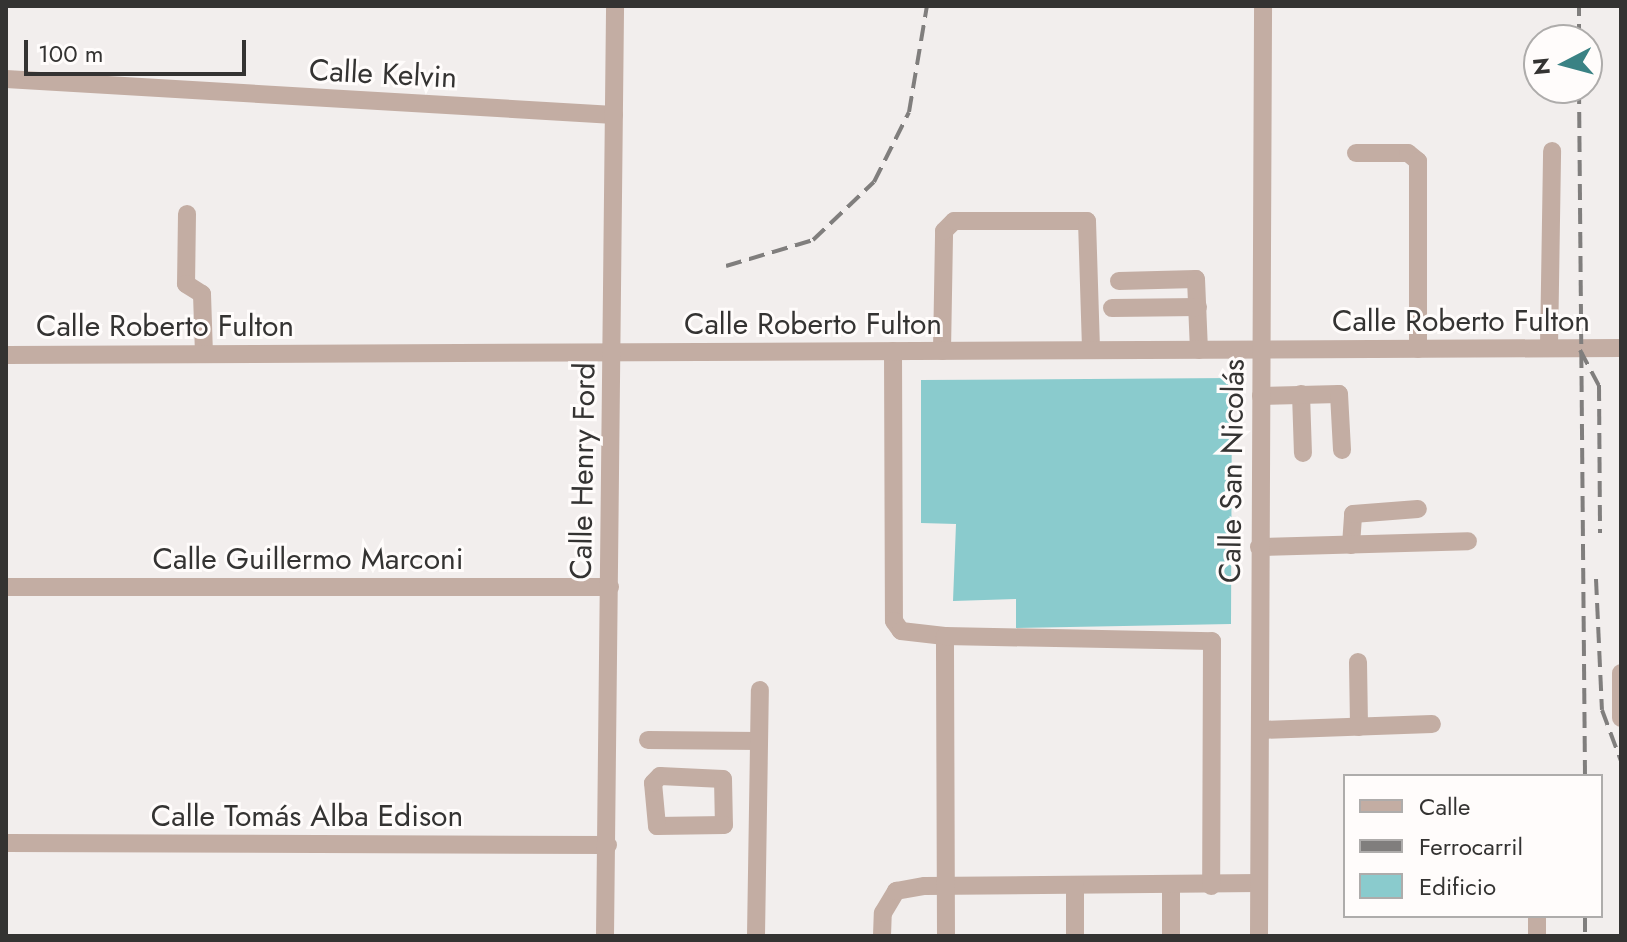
<!DOCTYPE html>
<html>
<head>
<meta charset="utf-8">
<style>
	body { margin:0 }
	#map { position:relative; width:1627px; height:942px; overflow:hidden; background:#f2eeed; font-family:Jost,sans-serif }
	div>[style] { position:absolute }
	.building>* { inset:0; background:#8acbcd }
	.minor>* { height:18px; margin:-9px; padding:0 9px; transform-origin:9px; border-radius:9px; background:#c3ada3 }
	.rail>* { height:4px; margin-top:-2px; transform-origin:0; background:repeating-linear-gradient(90deg,#807e7d 0 16px,transparent 0 24px) }
	span { translate:-50% -50%; white-space:nowrap; text-align:center; line-height:1.15; -webkit-text-stroke:6px #fffcfb; paint-order:stroke }
	.street-label { font-size:30px; color:#343332 }
	.frame { position:absolute; inset:0; border:8px solid #343332; pointer-events:none }
	.legend { position:absolute; left:1343px; top:774px; width:260px; height:144px; box-sizing:border-box; background:#fffcfb; border:2px solid #aeacab; margin:0; padding:10px 14px; list-style:none; font-size:24px; color:#343332 }
	.legend li { display:flex; align-items:center; gap:16px; height:40px }
	.legend b { width:40px; border:2px solid #aeacab }
	.north { position:absolute; left:1523px; top:24px; width:80px; height:80px; box-sizing:border-box; background:#fffcfb; border:2px solid #aeacab; border-radius:50%; rotate:264deg; font-size:22px; font-weight:700; line-height:32px; text-align:center; color:#343332 }
	.north::after { content:''; display:block; margin:auto; width:28px; height:36px; background:#3a8284; clip-path:polygon(50% 0,100% 100%,50% 72%,0 100%) }
	.scale { position:absolute; left:24px; top:40px; width:222px; height:36px; box-sizing:border-box; border:4px solid #343332; border-top:0; padding-left:10px; font-size:24px; line-height:28px; white-space:nowrap; color:#343332; -webkit-text-stroke:6px #fffcfb; paint-order:stroke }
</style>
</head>
<body>
<div id="map">
	<div class="building">
		<i style="clip-path:polygon(1232px 378px,1231px 624px,1016px 628px,1016px 599px,953px 601px,956px 524px,921px 523px,921px 380px)"></i>
	</div>
	<div class="minor">
		<i style="left:6px;top:79px;width:609px;rotate:3.39deg"></i>
		<i style="left:1356px;top:153px;width:52px"></i>
		<i style="left:1408px;top:153px;width:13px;rotate:39deg"></i>
		<i style="left:1418px;top:161px;width:188px;rotate:90deg"></i>
		<i style="left:187px;top:214px;width:70px;rotate:90.8deg"></i>
		<i style="left:186px;top:284px;width:19px;rotate:32deg"></i>
		<i style="left:202px;top:294px;width:60px;rotate:88.1deg"></i>
		<i style="left:1119px;top:281px;width:77px;rotate:-1.5deg"></i>
		<i style="left:1196px;top:279px;width:71px;rotate:87.6deg"></i>
		<i style="left:1112px;top:308px;width:86px;rotate:-0.7deg"></i>
		<i style="left:1549px;top:348px;width:197px;rotate:-89.1deg"></i>
		<i style="left:893px;top:351px;width:270px;rotate:89.8deg"></i>
		<i style="left:894px;top:621px;width:12px;rotate:55deg"></i>
		<i style="left:901px;top:631px;width:44px;rotate:6.5deg"></i>
		<i style="left:942px;top:351px;width:120px;rotate:-89deg"></i>
		<i style="left:944px;top:231px;width:14px;rotate:-45deg"></i>
		<i style="left:954px;top:221px;width:133px"></i>
		<i style="left:1087px;top:221px;width:129px;rotate:88.2deg"></i>
		<i style="left:6px;top:355px;width:1615px;rotate:-0.25deg"></i>
		<i style="left:1301px;top:394px;width:59px;rotate:88.1deg"></i>
		<i style="left:1261px;top:396px;width:78px;rotate:-1.5deg"></i>
		<i style="left:1339px;top:394px;width:56px;rotate:86.9deg"></i>
		<i style="left:1351px;top:545px;width:31px;rotate:-86deg"></i>
		<i style="left:1353px;top:514px;width:65px;rotate:-4.4deg"></i>
		<i style="left:1259px;top:547px;width:209px;rotate:-1.6deg"></i>
		<i style="left:6px;top:587px;width:604px"></i>
		<i style="left:1358px;top:662px;width:65px;rotate:89.1deg"></i>
		<i style="left:1621px;top:673px;width:45px;rotate:90deg"></i>
		<i style="left:1260px;top:730px;width:172px;rotate:-2deg"></i>
		<i style="left:648px;top:740px;width:111px;rotate:0.5deg"></i>
		<i style="left:660px;top:776px;width:63px;rotate:2.7deg"></i>
		<i style="left:723px;top:779px;width:46px;rotate:88.8deg"></i>
		<i style="left:724px;top:825px;width:67px;rotate:179.1deg"></i>
		<i style="left:657px;top:826px;width:43px;rotate:-95.3deg"></i>
		<i style="left:653px;top:783px;width:10px;rotate:-45deg"></i>
		<i style="left:6px;top:843px;width:602px;rotate:0.19deg"></i>
		<i style="left:1171px;top:886px;width:50px;rotate:90deg"></i>
		<i style="left:605px;top:936px;width:930px;rotate:-89.38deg"></i>
		<i style="left:756px;top:936px;width:246px;rotate:-89.1deg"></i>
		<i style="left:882px;top:936px;width:23px;rotate:-88deg"></i>
		<i style="left:883px;top:913px;width:26px;rotate:-59deg"></i>
		<i style="left:896px;top:891px;width:29px;rotate:-10deg"></i>
		<i style="left:925px;top:886px;width:334px;rotate:-0.5deg"></i>
		<i style="left:946px;top:936px;width:300px;rotate:-90.2deg"></i>
		<i style="left:945px;top:636px;width:267px;rotate:1.1deg"></i>
		<i style="left:1212px;top:641px;width:245px;rotate:90.2deg"></i>
		<i style="left:1075px;top:936px;width:50px;rotate:-90deg"></i>
		<i style="left:1259px;top:936px;width:930px;rotate:-89.75deg"></i>
		<i style="left:1537px;top:936px;width:20px;rotate:-90deg"></i>
	</div>
	<div class="rail">
		<i style="left:1579px;top:40px;width:34px;rotate:-90deg"></i>
		<i style="left:1579px;top:88px;width:688px;rotate:89.5deg"></i>
		<i style="left:726px;top:266px;width:91px;rotate:-16.6deg"></i>
		<i style="left:813px;top:240px;width:84px;rotate:-43.6deg"></i>
		<i style="left:874px;top:182px;width:78px;rotate:-63.4deg"></i>
		<i style="left:909px;top:112px;width:108px;rotate:-80.4deg"></i>
		<i style="left:1580px;top:350px;width:40px;rotate:62deg"></i>
		<i style="left:1599px;top:385px;width:148px;rotate:89.6deg"></i>
		<i style="left:1596px;top:579px;width:131px;rotate:87.4deg"></i>
		<i style="left:1602px;top:710px;width:54px;rotate:69.6deg"></i>
		<i style="left:1585px;top:916px;width:20px;rotate:90deg"></i>
	</div>
	<div class="street-label">
		<span style="left:383px;top:74px;rotate:3deg">Calle Kelvin</span>
		<span style="left:1461px;top:321px">Calle Roberto Fulton</span>
		<span style="left:813px;top:324px">Calle Roberto Fulton</span>
		<span style="left:165px;top:326px">Calle Roberto Fulton</span>
		<span style="left:583px;top:471px;rotate:-89deg">Calle Henry Ford</span>
		<span style="left:1232px;top:471px;rotate:-89deg">Calle San Nicolás</span>
		<span style="left:308px;top:559px">Calle Guillermo Marconi</span>
		<span style="left:307px;top:816px">Calle Tomás Alba Edison</span>
	</div>
	<div class="frame"></div>
	<ul class="legend">
	<li><b style="height:10px;background:#c3ada3"></b>Calle</li>
	<li><b style="height:10px;background:#807e7d"></b>Ferrocarril</li>
	<li><b style="height:22px;background:#8acbcd"></b>Edificio</li>
	</ul>
	<div class="north">N</div>
	<div class="scale">100 m</div>
</div>
</body>
</html>
